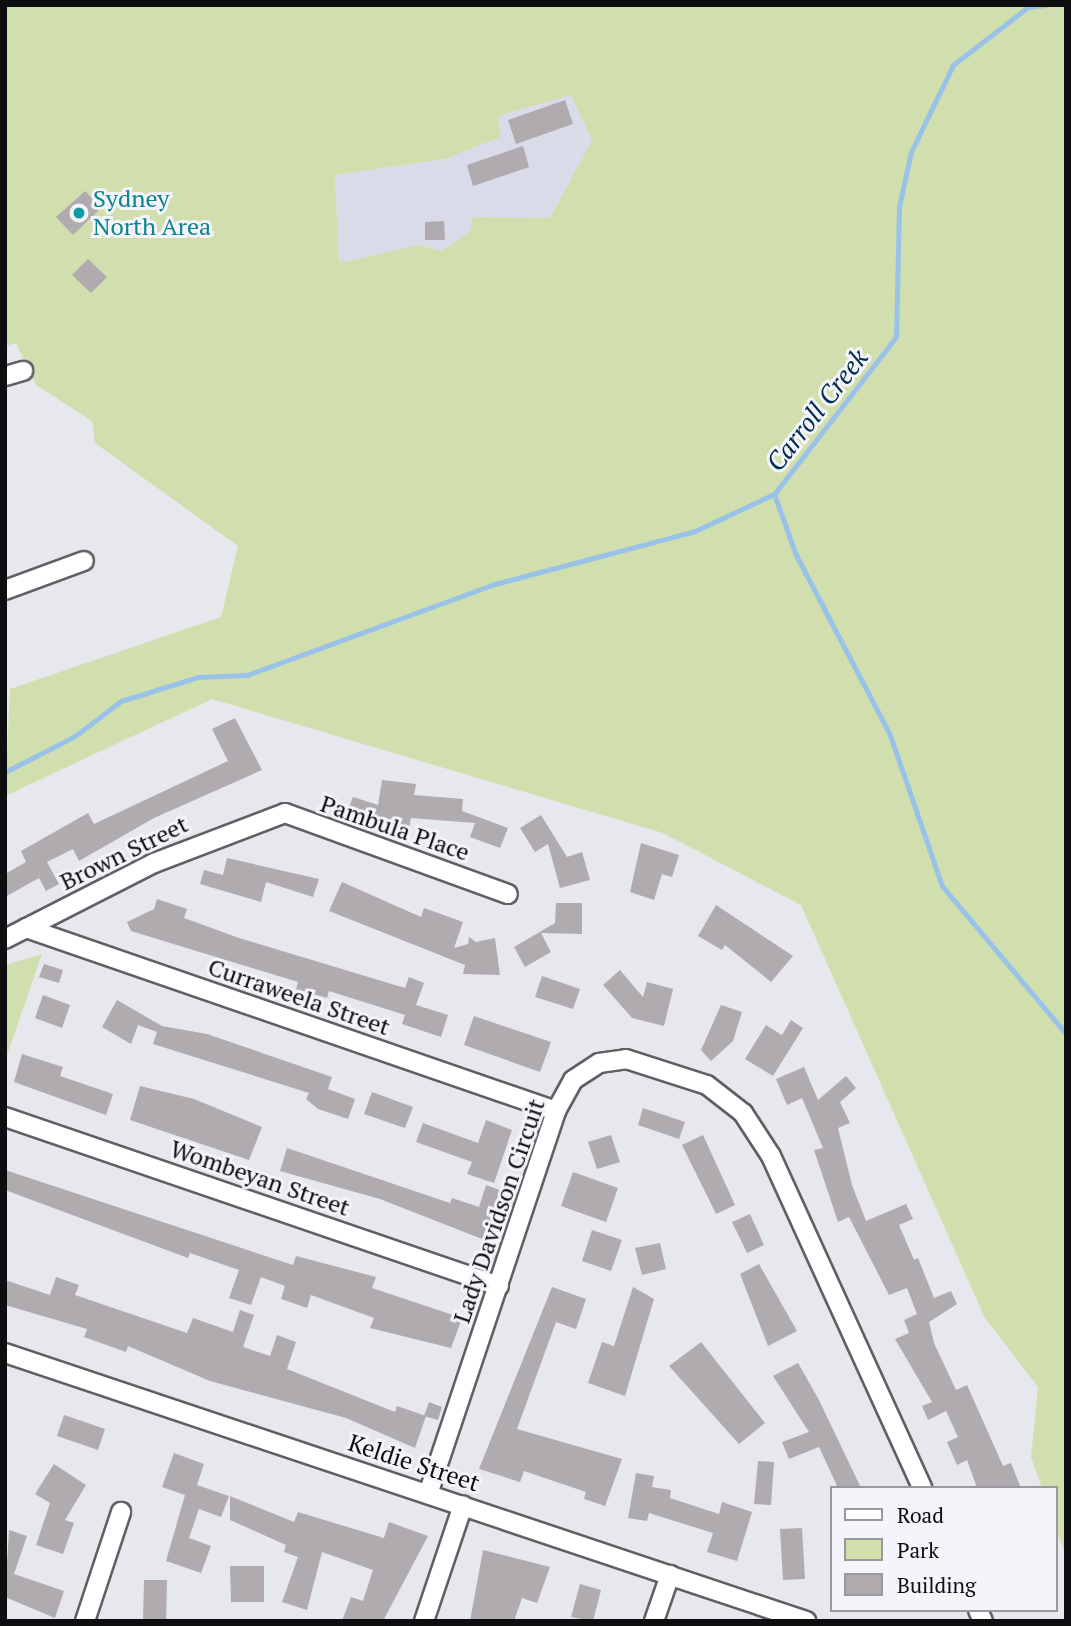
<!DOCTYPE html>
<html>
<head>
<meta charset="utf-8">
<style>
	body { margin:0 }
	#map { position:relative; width:1071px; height:1626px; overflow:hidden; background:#e7e7ee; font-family:"PT Serif",serif }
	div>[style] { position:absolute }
	.built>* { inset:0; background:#dadbe9 }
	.green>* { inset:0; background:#d1dead }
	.stream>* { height:5px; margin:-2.5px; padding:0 2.5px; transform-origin:2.5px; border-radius:2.5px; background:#99c2e9 }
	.building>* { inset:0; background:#b0abaf }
	.roads { filter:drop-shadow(2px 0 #5f5f64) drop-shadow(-2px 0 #5f5f64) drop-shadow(0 2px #5f5f64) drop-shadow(0 -2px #5f5f64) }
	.minor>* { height:18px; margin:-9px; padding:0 9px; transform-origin:9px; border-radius:9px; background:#fff }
	.dots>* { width:19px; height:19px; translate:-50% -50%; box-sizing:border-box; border:4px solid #f4f5fb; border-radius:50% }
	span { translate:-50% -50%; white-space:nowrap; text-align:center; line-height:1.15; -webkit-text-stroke:6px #f4f5fb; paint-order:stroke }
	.culture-label { font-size:24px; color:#0d838f }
	.left { translate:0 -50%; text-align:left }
	.street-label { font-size:24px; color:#0e0e10 }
	.water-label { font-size:26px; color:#002c50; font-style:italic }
	.frame { position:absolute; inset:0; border:7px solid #0e0e10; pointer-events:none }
	.legend { position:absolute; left:830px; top:1486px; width:228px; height:126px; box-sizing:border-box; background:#f4f5fb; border:2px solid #98999d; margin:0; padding:9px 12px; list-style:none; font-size:21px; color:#0e0e10 }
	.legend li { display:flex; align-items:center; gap:14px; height:35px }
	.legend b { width:35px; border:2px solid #98999d }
</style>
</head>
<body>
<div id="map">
	<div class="built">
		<i style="clip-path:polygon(571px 94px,592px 140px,550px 218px,470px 232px,442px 251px,419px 245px,339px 263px,335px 175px,446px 159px,497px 116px)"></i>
	</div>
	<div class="green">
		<i style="clip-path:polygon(evenodd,5px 5px,1066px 5px,1066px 1556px,1055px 1526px,1055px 1488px,1042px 1488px,1031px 1457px,1038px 1387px,985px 1318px,801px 905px,663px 833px,212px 699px,5px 796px,10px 689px,221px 617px,238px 546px,95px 443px,92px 421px,36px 385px,16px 343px,5px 346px,5px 5px,571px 95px,592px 140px,550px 218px,473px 217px,470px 232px,442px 251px,419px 245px,339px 263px,335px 175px,445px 159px,500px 137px,498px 116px,571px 95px)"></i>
		<i style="clip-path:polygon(42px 954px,5px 1061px,5px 965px)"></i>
	</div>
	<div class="stream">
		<i style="left:1045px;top:5px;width:17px;rotate:173deg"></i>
		<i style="left:1028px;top:7px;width:95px;rotate:142.3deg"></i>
		<i style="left:953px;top:65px;width:97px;rotate:115.8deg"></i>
		<i style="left:911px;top:152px;width:56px;rotate:102.3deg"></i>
		<i style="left:899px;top:207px;width:130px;rotate:91.3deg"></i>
		<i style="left:896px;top:337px;width:199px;rotate:127.8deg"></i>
		<i style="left:774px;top:494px;width:65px;rotate:70.2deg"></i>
		<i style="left:796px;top:555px;width:203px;rotate:62.4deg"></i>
		<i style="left:890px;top:735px;width:160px;rotate:71deg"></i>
		<i style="left:942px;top:886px;width:193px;rotate:50deg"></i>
		<i style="left:5px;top:772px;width:79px;rotate:-27.2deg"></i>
		<i style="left:75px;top:736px;width:58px;rotate:-37.3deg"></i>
		<i style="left:121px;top:701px;width:81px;rotate:-17.3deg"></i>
		<i style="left:198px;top:677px;width:49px;rotate:-2.3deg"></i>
		<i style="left:247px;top:675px;width:260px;rotate:-20.2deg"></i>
		<i style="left:491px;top:585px;width:211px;rotate:-14.8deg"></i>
		<i style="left:695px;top:531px;width:87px;rotate:-25.1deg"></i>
	</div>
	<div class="building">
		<i style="clip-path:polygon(565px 100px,573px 124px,516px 144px,508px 120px)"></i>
		<i style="clip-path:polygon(523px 146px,529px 167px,473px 186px,467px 165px)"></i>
		<i style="clip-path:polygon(85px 191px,101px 208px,73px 235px,56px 217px)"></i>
		<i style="clip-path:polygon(444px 221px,445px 240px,425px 240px,425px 222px)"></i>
		<i style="clip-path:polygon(88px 259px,107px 277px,91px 293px,72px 275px)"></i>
		<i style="clip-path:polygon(235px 718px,262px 770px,154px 818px,79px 861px,73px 849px,47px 862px,59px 884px,46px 891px,39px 878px,5px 897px,5px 874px,26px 862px,21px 851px,88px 813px,94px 824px,228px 761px,212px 729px)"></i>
		<i style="clip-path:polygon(382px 780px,416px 784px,414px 795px,463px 799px,462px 811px,508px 828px,500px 848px,470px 837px,475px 823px,411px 818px,409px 828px,347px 812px,353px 797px,378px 805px)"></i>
		<i style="clip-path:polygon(541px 815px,567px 857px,582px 852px,590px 880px,560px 888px,548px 844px,535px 852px,520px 828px)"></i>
		<i style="clip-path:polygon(641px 843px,679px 855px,672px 877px,662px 874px,654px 900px,630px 892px)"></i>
		<i style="clip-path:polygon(227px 858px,319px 879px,313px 897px,266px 882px,261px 902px,200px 884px,204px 870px,223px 875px)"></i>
		<i style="clip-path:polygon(342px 882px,421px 917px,424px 908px,463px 922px,454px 948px,468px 944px,469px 937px,476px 942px,495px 938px,500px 975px,463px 974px,465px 965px,329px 911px)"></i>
		<i style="clip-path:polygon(157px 899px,187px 909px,184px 918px,239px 938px,405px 988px,409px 977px,424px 983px,416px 1005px,448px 1015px,441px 1037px,402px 1024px,405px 1015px,329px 991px,327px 998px,296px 989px,298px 982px,131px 931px,127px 922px,154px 909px)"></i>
		<i style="clip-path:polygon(556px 903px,582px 903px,582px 934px,541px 933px,551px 952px,525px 967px,514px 947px,555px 923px)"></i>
		<i style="clip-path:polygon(716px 905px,793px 956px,771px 982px,725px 945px,722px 950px,698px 936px)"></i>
		<i style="clip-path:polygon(44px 964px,63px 970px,59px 983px,39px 977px)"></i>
		<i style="clip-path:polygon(620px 970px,643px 997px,647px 982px,673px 989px,664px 1026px,632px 1018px,603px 985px)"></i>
		<i style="clip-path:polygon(542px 976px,580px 989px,573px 1009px,535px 997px)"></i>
		<i style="clip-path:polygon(43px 995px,70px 1005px,62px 1028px,35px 1018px)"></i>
		<i style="clip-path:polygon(117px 1000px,162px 1026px,207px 1034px,332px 1077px,328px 1089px,355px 1099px,348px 1119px,318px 1109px,306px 1099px,309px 1093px,153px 1044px,157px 1032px,138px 1025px,131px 1044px,102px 1027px)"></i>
		<i style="clip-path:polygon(721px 1005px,742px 1012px,733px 1041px,711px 1061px,701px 1050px)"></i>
		<i style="clip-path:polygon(474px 1016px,551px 1042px,540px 1072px,464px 1045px)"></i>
		<i style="clip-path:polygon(791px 1020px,803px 1028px,773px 1076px,745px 1059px,766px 1025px,782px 1035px)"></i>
		<i style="clip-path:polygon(22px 1054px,63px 1067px,60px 1076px,113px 1094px,106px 1115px,14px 1082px)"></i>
		<i style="clip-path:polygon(804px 1067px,818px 1100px,846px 1076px,856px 1088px,840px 1102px,850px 1123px,838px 1128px,852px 1185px,866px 1221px,906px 1204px,913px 1219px,899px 1225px,914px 1260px,918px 1258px,934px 1298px,951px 1291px,957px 1304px,929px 1322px,934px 1343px,956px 1390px,967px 1385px,1003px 1466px,1011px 1463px,1021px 1488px,977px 1488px,967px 1460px,957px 1465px,947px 1442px,958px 1437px,946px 1411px,928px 1420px,922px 1406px,932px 1402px,895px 1339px,909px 1333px,904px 1320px,917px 1314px,907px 1288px,889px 1295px,849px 1217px,838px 1222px,814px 1150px,823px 1148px,802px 1098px,787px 1105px,776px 1079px)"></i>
		<i style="clip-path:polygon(140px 1086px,194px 1099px,262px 1127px,249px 1160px,130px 1120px)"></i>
		<i style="clip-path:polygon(372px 1092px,413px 1107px,405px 1128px,364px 1114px)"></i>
		<i style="clip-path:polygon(643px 1108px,685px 1122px,679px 1139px,638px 1125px)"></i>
		<i style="clip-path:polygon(486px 1120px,512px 1130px,494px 1183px,467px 1174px,472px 1162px,416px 1142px,423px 1123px,478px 1143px)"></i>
		<i style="clip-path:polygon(611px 1135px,620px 1162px,597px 1169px,588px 1142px)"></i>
		<i style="clip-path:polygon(703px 1135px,735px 1205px,716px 1214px,682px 1145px)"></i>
		<i style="clip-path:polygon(287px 1148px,450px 1203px,452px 1198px,479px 1207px,486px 1185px,505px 1192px,482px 1239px,380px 1199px,280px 1171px)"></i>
		<i style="clip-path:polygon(5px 1170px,293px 1265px,296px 1256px,376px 1277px,372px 1288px,462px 1318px,451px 1348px,370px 1328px,374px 1318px,311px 1295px,307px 1308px,281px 1299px,285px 1286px,261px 1277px,251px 1305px,229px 1298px,239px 1270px,190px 1253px,188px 1258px,5px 1190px)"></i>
		<i style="clip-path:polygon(573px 1172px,618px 1188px,606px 1222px,561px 1206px)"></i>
		<i style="clip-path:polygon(750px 1214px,764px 1245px,747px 1253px,732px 1222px)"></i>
		<i style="clip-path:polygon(592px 1230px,622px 1240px,611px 1271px,582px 1261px)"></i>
		<i style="clip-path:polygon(660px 1243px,666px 1269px,642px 1275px,635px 1248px)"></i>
		<i style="clip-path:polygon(759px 1264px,797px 1331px,768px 1346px,740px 1274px)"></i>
		<i style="clip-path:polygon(56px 1277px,79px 1285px,75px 1295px,187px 1333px,193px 1318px,233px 1332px,240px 1310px,254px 1315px,243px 1347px,270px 1356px,277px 1335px,296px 1342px,287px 1369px,395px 1412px,397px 1406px,426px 1416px,415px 1448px,346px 1418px,210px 1381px,128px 1346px,126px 1352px,84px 1337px,87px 1329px,5px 1305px,5px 1280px,50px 1295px)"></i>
		<i style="clip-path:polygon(552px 1287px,586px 1299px,576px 1329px,556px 1322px,517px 1429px,622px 1459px,605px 1506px,584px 1499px,586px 1492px,524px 1471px,520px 1482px,479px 1469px)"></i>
		<i style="clip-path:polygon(633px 1287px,654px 1299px,625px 1396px,588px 1383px,602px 1342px,614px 1346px)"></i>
		<i style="clip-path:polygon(701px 1342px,765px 1423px,739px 1444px,669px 1366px)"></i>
		<i style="clip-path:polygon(798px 1363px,819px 1400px,861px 1488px,838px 1488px,819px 1447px,789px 1459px,782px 1442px,809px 1432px,773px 1376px)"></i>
		<i style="clip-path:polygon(429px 1402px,442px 1407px,438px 1420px,424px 1416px)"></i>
		<i style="clip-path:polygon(64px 1415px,105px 1429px,98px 1450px,57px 1436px)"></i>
		<i style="clip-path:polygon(174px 1453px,204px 1464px,197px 1485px,229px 1496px,221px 1517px,199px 1509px,189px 1538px,211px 1546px,201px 1573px,166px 1561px,185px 1495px,162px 1487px)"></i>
		<i style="clip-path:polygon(758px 1461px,774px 1462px,771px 1505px,754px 1504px)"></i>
		<i style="clip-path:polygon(54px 1464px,86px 1485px,65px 1520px,74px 1523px,63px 1554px,36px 1545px,50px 1503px,35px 1494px)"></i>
		<i style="clip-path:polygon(636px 1473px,654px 1476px,652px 1487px,671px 1490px,670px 1498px,719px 1514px,722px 1502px,752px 1512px,737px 1561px,707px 1552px,713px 1533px,649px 1513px,647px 1521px,628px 1518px)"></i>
		<i style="clip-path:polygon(230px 1496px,294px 1522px,298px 1512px,384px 1538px,389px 1522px,428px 1536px,383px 1621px,342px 1621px,351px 1597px,363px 1601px,373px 1570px,322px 1552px,307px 1610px,282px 1602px,298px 1557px,284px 1552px,286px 1545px,230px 1520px)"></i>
		<i style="clip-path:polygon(802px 1528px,805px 1579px,783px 1580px,780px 1529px)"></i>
		<i style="clip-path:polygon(9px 1530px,27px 1536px,14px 1574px,64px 1591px,55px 1618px,5px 1597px)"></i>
		<i style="clip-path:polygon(483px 1550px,550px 1567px,537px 1603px,522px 1598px,514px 1621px,470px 1621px)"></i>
		<i style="clip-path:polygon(230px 1566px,264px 1566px,264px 1602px,231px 1602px)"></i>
		<i style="clip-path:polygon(144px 1580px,167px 1580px,166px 1621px,143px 1621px)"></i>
		<i style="clip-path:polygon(580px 1584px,601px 1590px,593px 1621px,571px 1617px)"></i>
	</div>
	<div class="roads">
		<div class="minor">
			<i style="left:5px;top:376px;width:19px;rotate:-16deg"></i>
			<i style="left:5px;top:590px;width:84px;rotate:-20.2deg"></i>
			<i style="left:26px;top:928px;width:561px;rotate:19.05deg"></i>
			<i style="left:5px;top:939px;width:167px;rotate:-27deg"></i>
			<i style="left:154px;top:863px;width:140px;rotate:-20.9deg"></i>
			<i style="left:285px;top:813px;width:237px;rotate:20deg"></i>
			<i style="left:5px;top:1117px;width:522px;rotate:18.89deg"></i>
			<i style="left:5px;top:1353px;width:845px;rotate:18.5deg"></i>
			<i style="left:428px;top:1494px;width:404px;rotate:-71.5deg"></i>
			<i style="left:556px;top:1111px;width:35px;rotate:-61deg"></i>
			<i style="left:573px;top:1080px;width:31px;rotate:-33deg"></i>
			<i style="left:599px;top:1063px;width:27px;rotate:-8deg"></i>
			<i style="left:626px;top:1059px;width:85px;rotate:17.8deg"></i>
			<i style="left:707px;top:1085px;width:46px;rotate:37.9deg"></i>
			<i style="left:743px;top:1113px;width:51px;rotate:56.9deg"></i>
			<i style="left:771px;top:1156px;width:365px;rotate:65.5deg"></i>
			<i style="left:978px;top:1610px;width:12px;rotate:66deg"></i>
			<i style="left:85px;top:1621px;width:115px;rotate:-71.7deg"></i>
			<i style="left:424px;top:1621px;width:122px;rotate:-71.4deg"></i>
			<i style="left:654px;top:1621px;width:49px;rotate:-70.8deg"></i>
		</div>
	</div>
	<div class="dots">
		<i style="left:79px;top:213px;background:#0f9aa8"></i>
	</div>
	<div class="culture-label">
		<span class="left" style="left:93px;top:213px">Sydney<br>North Area</span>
	</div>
	<div class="street-label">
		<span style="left:395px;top:828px;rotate:19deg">Pambula Place</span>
		<span style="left:124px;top:853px;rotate:-26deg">Brown Street</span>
		<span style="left:299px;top:997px;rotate:19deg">Curraweela Street</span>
		<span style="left:260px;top:1178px;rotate:19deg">Wombeyan Street</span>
		<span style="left:499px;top:1211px;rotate:-71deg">Lady Davidson Circuit</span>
		<span style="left:414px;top:1463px;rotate:18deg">Keldie Street</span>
	</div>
	<div class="water-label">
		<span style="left:817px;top:410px;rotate:-52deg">Carroll Creek</span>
	</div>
	<div class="frame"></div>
	<ul class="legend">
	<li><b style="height:9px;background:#fff"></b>Road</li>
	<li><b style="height:19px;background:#d1dead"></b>Park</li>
	<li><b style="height:19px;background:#b0abaf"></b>Building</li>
	</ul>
</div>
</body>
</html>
